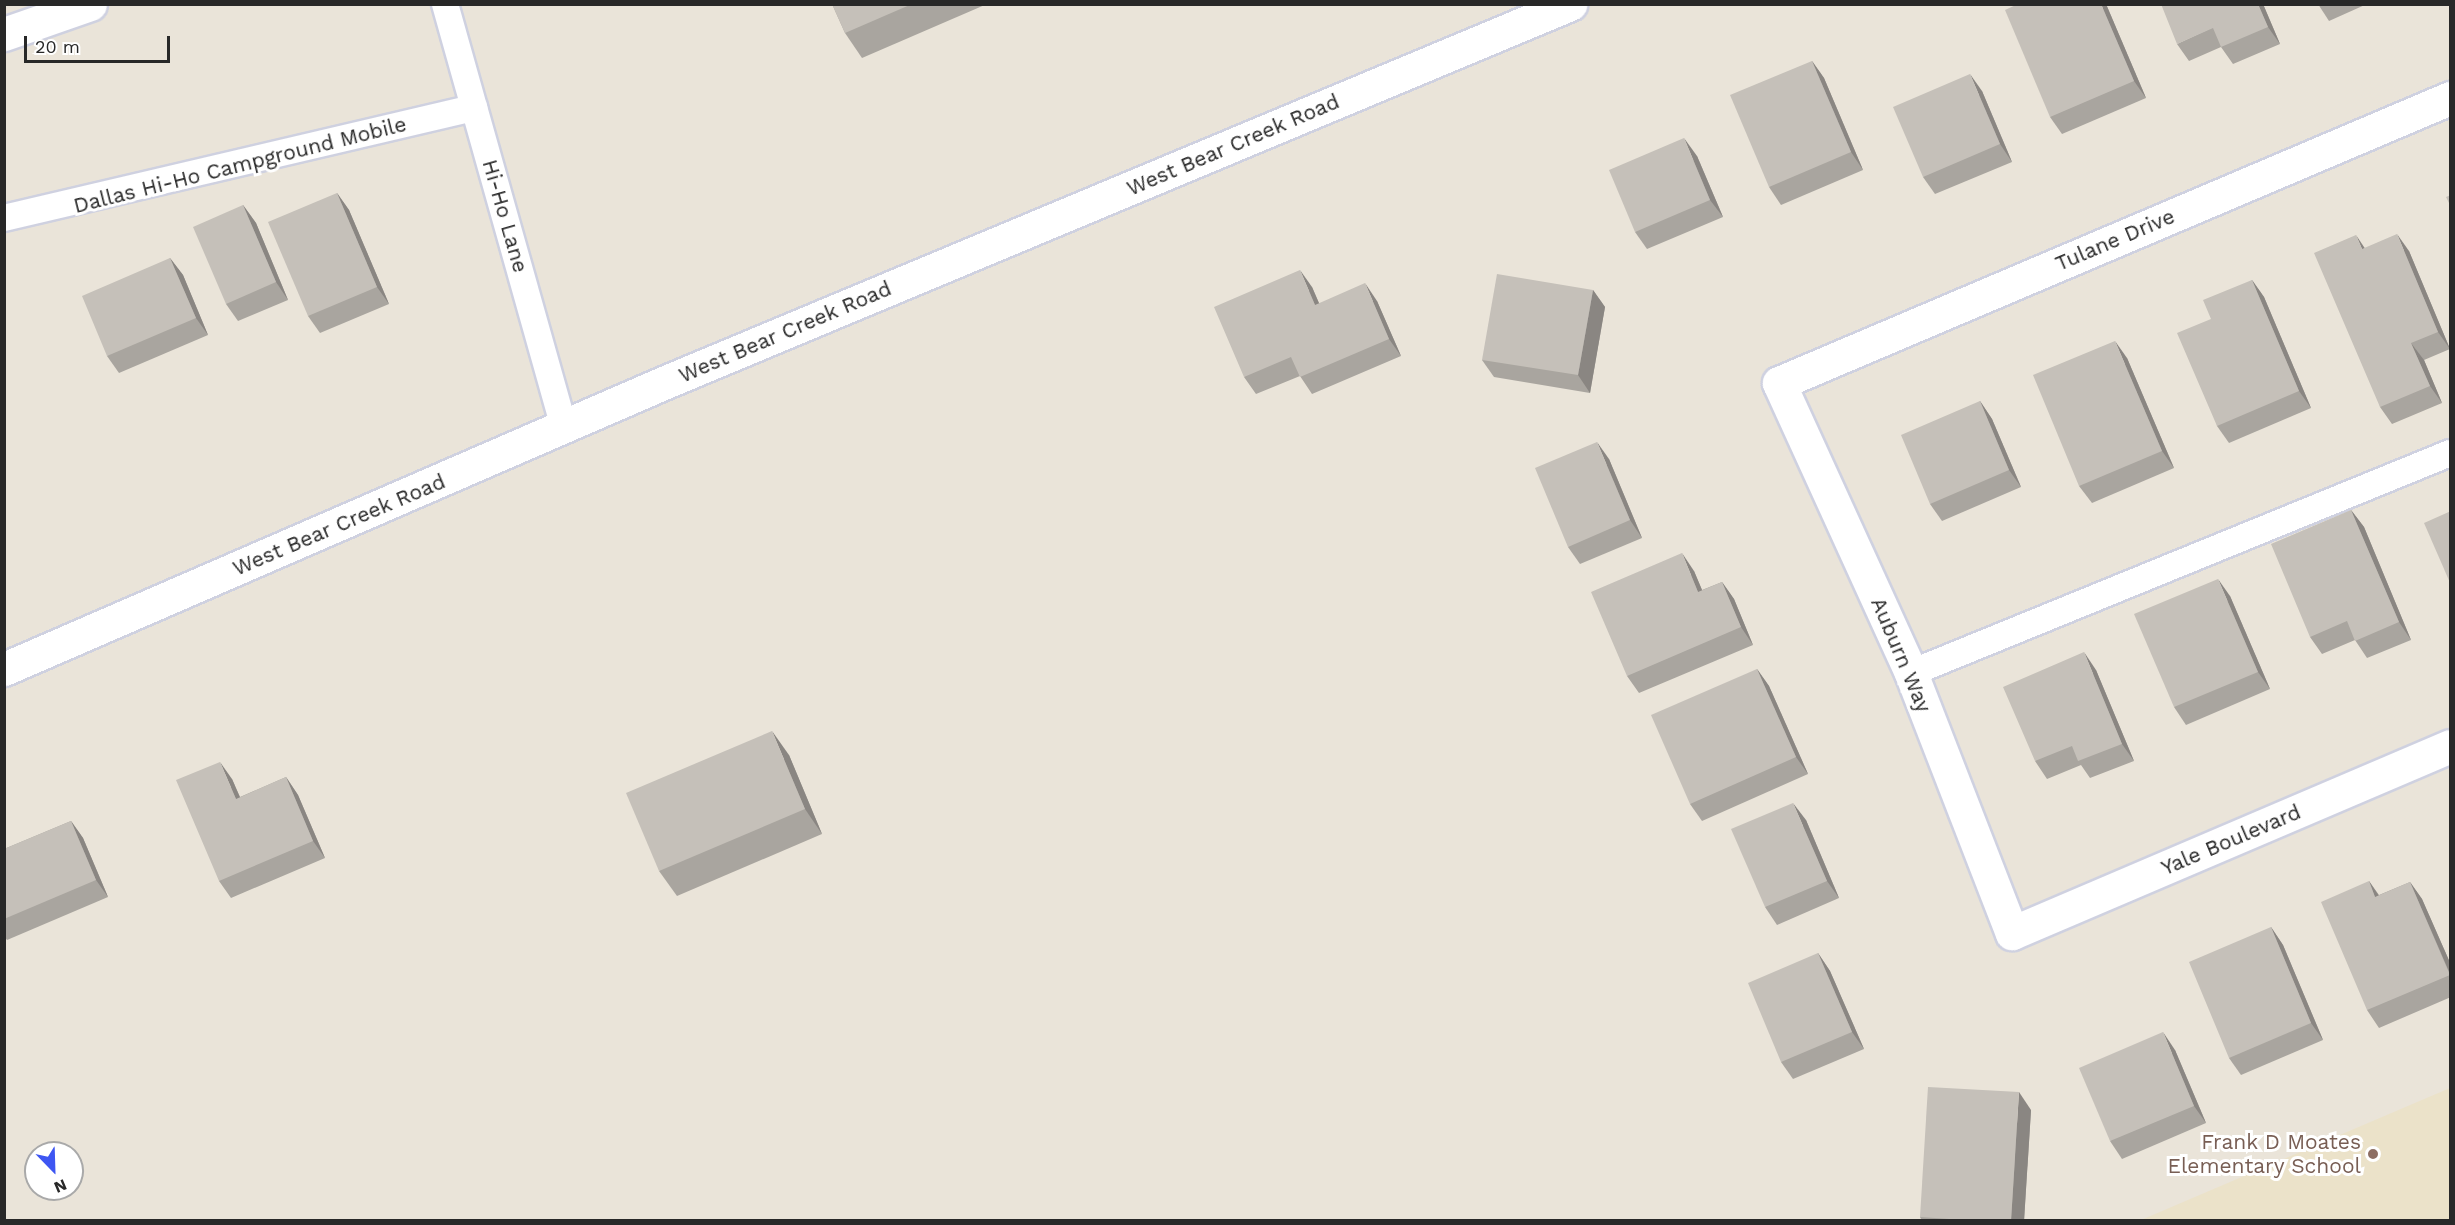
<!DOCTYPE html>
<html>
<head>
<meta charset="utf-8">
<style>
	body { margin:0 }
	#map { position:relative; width:2455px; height:1225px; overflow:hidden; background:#eae4d9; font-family:"Work Sans",sans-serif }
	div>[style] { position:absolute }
	.education>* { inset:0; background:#ebe2c9 }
	.roads { filter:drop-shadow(2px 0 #cfd1e0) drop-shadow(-2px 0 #cfd1e0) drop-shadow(0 2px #cfd1e0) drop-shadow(0 -2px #cfd1e0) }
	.lane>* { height:26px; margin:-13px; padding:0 13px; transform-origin:13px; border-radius:13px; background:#fff }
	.street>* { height:33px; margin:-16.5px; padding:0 16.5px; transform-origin:16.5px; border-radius:16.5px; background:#fff }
	.secondary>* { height:33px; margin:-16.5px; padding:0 16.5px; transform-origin:16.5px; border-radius:16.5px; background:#fff }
	.wall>* { inset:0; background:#a9a59f }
	.shaded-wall>* { inset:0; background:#8a8682 }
	.building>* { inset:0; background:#c5c0b9 }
	.dots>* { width:16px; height:16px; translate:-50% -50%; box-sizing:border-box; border:3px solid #fff; border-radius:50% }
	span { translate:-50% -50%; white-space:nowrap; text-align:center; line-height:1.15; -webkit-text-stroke:6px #fff; paint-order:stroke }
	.street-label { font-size:21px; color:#282828 }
	.education-label { font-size:21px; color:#785e54 }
	.right { translate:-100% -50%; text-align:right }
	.frame { position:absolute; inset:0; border:6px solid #282828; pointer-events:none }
	.north { position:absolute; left:24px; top:1141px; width:60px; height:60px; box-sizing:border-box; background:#fff; border:2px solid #a9a9a9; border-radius:50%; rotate:157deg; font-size:16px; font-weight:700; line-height:24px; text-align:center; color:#282828 }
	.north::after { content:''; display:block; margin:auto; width:21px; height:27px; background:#3e56f2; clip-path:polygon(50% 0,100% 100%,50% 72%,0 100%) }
	.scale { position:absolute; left:24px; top:36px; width:146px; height:27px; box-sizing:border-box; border:3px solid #282828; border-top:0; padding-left:8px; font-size:18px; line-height:21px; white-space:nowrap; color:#282828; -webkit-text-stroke:4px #fff; paint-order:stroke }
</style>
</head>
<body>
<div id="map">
	<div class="education">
		<i style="clip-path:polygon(2450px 1088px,2450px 1220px,2141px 1220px)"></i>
	</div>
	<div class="roads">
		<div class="lane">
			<i style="left:445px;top:4px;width:439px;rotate:74.3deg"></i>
			<i style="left:4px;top:218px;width:483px;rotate:-13.2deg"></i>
			<i style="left:1911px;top:673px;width:582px;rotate:-22.2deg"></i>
		</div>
		<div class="street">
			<i style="left:4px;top:34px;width:91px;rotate:-19.2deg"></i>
			<i style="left:2450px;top:98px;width:729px;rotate:156.99deg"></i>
			<i style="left:1779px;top:383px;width:319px;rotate:65.5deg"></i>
			<i style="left:1911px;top:673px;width:279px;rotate:68.8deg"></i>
			<i style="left:2012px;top:933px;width:476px;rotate:-23.1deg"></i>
		</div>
		<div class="secondary">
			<i style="left:4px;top:669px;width:724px;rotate:-23.45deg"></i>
			<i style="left:668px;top:381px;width:978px;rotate:-22.68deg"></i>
		</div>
	</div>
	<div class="wall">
		<i style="clip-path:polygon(832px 4px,987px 4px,862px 58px,845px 33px)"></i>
		<i style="clip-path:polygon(2106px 4px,2146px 98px,2062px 134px,2050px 117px)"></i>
		<i style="clip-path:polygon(2263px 4px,2280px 44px,2233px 64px,2221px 47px,2189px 61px,2177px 44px)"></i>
		<i style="clip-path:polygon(2318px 4px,2367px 4px,2329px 21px)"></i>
		<i style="clip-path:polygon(1812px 61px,1824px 78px,1863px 170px,1781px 205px,1769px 187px)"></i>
		<i style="clip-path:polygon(1982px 91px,2012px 162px,1935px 194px,1923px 177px)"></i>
		<i style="clip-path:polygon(1697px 156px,1723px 217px,1647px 249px,1635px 232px)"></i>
		<i style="clip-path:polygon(337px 193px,349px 210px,389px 304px,320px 333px,308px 316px)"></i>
		<i style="clip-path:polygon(243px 205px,256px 223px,288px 300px,238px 321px,226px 304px)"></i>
		<i style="clip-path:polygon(2365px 248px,2409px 251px,2450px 349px,2424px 360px,2442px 403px,2392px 424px,2380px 407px)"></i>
		<i style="clip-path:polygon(170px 258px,183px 275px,208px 335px,119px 373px,107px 356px)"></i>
		<i style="clip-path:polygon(2252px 280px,2264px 297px,2311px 408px,2229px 443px,2217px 426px,2211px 319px)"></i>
		<i style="clip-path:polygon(1312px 287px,1319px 303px,1377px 301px,1401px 356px,1312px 394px,1300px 376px,1256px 394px,1244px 377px)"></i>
		<i style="clip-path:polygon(1593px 290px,1605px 307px,1590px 393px,1494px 377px,1482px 360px)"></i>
		<i style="clip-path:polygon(2127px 358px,2174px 468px,2092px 503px,2079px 486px)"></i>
		<i style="clip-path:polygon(1980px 401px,1992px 419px,2021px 487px,1942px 521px,1930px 504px)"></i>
		<i style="clip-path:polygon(1609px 459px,1642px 538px,1580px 564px,1568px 547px)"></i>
		<i style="clip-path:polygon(2351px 510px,2364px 527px,2411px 640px,2367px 658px,2355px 640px,2322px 654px,2310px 637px)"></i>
		<i style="clip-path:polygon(1694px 571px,1702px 590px,1722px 582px,1734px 599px,1753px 645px,1639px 693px,1627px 676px)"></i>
		<i style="clip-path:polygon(2230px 596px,2270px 689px,2186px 725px,2174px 707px)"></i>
		<i style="clip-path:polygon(1757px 669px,1769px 686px,1808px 774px,1702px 821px,1690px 804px)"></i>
		<i style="clip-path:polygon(2096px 670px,2134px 761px,2090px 778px,2081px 765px,2047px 779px,2035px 761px)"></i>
		<i style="clip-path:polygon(789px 755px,822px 834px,677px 896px,659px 871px)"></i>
		<i style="clip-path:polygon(286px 777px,298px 795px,325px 858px,231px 898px,219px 881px,232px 779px,240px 797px)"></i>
		<i style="clip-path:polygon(1806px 820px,1839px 898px,1777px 925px,1765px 907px)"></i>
		<i style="clip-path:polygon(71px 821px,83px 838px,108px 897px,7px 940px,4px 936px,4px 849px)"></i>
		<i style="clip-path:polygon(2369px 881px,2379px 895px,2410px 882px,2422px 899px,2451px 965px,2451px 997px,2379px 1028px,2367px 1010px)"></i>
		<i style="clip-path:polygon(2271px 927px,2283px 945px,2323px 1040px,2241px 1075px,2229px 1058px)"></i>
		<i style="clip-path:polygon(1818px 953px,1830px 971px,1864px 1049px,1793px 1079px,1781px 1062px)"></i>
		<i style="clip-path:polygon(2175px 1050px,2206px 1123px,2122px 1159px,2110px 1141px)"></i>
		<i style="clip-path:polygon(2031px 1110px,2024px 1221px,1922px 1221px,1920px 1217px)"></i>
	</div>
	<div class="shaded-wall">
		<i style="clip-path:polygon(2101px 4px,2106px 4px,2146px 98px,2134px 81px)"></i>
		<i style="clip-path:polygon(2258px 4px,2263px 4px,2280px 44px,2268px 27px)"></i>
		<i style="clip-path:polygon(1812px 61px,1824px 78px,1863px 170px,1851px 152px)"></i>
		<i style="clip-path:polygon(1970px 74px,1982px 91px,2012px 162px,2000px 144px)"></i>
		<i style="clip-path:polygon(1684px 138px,1697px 156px,1723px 217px,1710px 200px)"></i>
		<i style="clip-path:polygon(337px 193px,349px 210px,389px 304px,377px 287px)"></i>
		<i style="clip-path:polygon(243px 205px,256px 223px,288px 300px,276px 282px)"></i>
		<i style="clip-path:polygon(2397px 234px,2409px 251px,2450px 349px,2438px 332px)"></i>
		<i style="clip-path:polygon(2356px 235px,2368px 253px,2362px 249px)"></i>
		<i style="clip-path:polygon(170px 258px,183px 275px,208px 335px,196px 318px)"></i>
		<i style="clip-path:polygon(1300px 270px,1312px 287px,1327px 322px,1315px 305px)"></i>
		<i style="clip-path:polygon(2252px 280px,2264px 297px,2311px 408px,2299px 391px)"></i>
		<i style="clip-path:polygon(1365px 283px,1377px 301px,1401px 356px,1389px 339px)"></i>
		<i style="clip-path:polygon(1593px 290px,1605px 307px,1590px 393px,1578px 375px)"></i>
		<i style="clip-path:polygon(2115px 341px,2127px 358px,2174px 468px,2162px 451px)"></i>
		<i style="clip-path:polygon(2411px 343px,2424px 360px,2442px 403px,2430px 386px)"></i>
		<i style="clip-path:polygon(1980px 401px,1992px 419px,2021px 487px,2009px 470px)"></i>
		<i style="clip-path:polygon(1597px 442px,1609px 459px,1642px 538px,1630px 520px)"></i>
		<i style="clip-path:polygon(2351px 510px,2364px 527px,2411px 640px,2399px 622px)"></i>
		<i style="clip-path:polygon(1682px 553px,1694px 571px,1710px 609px,1698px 592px)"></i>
		<i style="clip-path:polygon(2218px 579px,2230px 596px,2270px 689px,2258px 672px)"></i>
		<i style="clip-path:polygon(1722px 582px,1734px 599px,1753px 645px,1741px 627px)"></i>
		<i style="clip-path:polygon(2084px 652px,2096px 670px,2134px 761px,2122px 744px)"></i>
		<i style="clip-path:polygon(1757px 669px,1769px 686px,1808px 774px,1796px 757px)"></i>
		<i style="clip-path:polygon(772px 731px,789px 755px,822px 834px,805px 809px)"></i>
		<i style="clip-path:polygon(220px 762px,232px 779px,248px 816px,236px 799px)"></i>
		<i style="clip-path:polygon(286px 777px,298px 795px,325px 858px,313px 841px)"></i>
		<i style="clip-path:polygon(1793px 803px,1806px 820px,1839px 898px,1827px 881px)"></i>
		<i style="clip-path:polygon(71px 821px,83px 838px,108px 897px,96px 880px)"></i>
		<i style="clip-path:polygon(2369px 881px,2381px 899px,2375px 897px)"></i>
		<i style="clip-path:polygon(2410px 882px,2422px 899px,2451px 965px,2451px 976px)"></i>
		<i style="clip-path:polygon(2271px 927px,2283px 945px,2323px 1040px,2311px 1023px)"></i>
		<i style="clip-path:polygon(1818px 953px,1830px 971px,1864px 1049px,1852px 1032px)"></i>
		<i style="clip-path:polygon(2163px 1032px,2175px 1050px,2206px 1123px,2194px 1106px)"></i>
		<i style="clip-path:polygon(2019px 1092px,2031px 1110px,2024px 1221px,2011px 1221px)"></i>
	</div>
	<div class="building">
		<i style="clip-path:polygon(832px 4px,912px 4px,845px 33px)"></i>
		<i style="clip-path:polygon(2018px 4px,2101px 4px,2134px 81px,2050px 117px,2005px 10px)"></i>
		<i style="clip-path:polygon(2161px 4px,2258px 4px,2268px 27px,2221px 47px,2213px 28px,2177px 44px)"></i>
		<i style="clip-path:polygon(1812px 61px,1851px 152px,1769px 187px,1730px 95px)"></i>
		<i style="clip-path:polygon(1970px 74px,2000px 144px,1923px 177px,1893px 107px)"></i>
		<i style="clip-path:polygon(1684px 138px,1710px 200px,1635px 232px,1609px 170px)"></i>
		<i style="clip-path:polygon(337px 193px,377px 287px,308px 316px,268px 222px)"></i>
		<i style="clip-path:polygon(2451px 195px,2451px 207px,2446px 197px)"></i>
		<i style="clip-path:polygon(243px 205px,276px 282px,226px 304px,193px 227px)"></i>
		<i style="clip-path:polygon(2397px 234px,2438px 332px,2411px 343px,2430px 386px,2380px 407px,2314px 253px,2356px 235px,2362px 249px)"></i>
		<i style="clip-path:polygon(170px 258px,196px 318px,107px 356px,82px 296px)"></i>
		<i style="clip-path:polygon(1300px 270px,1315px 305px,1365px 283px,1389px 339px,1300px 377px,1291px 357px,1244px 377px,1214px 307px)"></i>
		<i style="clip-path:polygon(1497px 274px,1593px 290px,1578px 375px,1482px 360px)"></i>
		<i style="clip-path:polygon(2252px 280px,2299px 391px,2217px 426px,2177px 333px,2211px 319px,2203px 300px)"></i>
		<i style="clip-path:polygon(2115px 341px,2162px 451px,2079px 486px,2033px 375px)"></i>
		<i style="clip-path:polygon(1980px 401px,2009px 470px,1930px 504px,1901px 435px)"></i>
		<i style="clip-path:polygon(1597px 442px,1630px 520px,1568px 547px,1535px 468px)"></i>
		<i style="clip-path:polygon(2351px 510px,2399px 622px,2355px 641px,2347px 621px,2310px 637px,2271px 544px)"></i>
		<i style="clip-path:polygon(2451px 511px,2451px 585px,2424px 523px)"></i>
		<i style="clip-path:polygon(1682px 553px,1698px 592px,1722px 582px,1741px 627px,1627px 676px,1591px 592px)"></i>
		<i style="clip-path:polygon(2218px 579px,2258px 672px,2174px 707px,2134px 614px)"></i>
		<i style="clip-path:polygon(2084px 652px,2122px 744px,2078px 761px,2072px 746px,2035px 761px,2003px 687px)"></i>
		<i style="clip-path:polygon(1757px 669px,1796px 757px,1690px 804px,1651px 715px)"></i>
		<i style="clip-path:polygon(772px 731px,805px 809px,659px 871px,626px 793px)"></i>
		<i style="clip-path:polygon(220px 762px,236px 799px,286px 777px,313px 841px,219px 881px,176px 780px)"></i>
		<i style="clip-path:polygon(1793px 803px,1827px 881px,1765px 907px,1731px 829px)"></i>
		<i style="clip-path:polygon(71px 821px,96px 880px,4px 919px,4px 849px)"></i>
		<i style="clip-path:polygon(2369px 881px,2375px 897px,2410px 882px,2450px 975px,2367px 1010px,2321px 902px)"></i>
		<i style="clip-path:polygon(2271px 927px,2311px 1023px,2229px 1058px,2189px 962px)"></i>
		<i style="clip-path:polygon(1818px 953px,1852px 1032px,1781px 1062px,1748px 983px)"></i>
		<i style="clip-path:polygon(2163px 1032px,2194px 1106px,2110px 1141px,2079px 1068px)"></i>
		<i style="clip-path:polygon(1928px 1087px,2019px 1092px,2011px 1221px,1978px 1221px,1920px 1217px)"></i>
	</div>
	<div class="dots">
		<i style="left:2373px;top:1154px;background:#8d6e63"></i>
	</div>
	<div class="street-label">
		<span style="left:1233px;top:145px;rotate:-23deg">West Bear Creek Road</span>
		<span style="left:240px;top:165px;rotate:-14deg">Dallas Hi-Ho Campground Mobile</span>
		<span style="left:505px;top:216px;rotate:74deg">Hi-Ho Lane</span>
		<span style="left:2115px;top:240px;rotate:-23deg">Tulane Drive</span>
		<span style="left:785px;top:332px;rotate:-23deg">West Bear Creek Road</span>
		<span style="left:339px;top:525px;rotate:-23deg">West Bear Creek Road</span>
		<span style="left:1901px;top:655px;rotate:67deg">Auburn Way</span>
		<span style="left:2231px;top:840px;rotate:-23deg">Yale Boulevard</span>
	</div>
	<div class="education-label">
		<span class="right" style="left:2361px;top:1154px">Frank D Moates<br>Elementary School</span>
	</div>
	<div class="frame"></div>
	<div class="north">N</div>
	<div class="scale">20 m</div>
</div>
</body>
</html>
